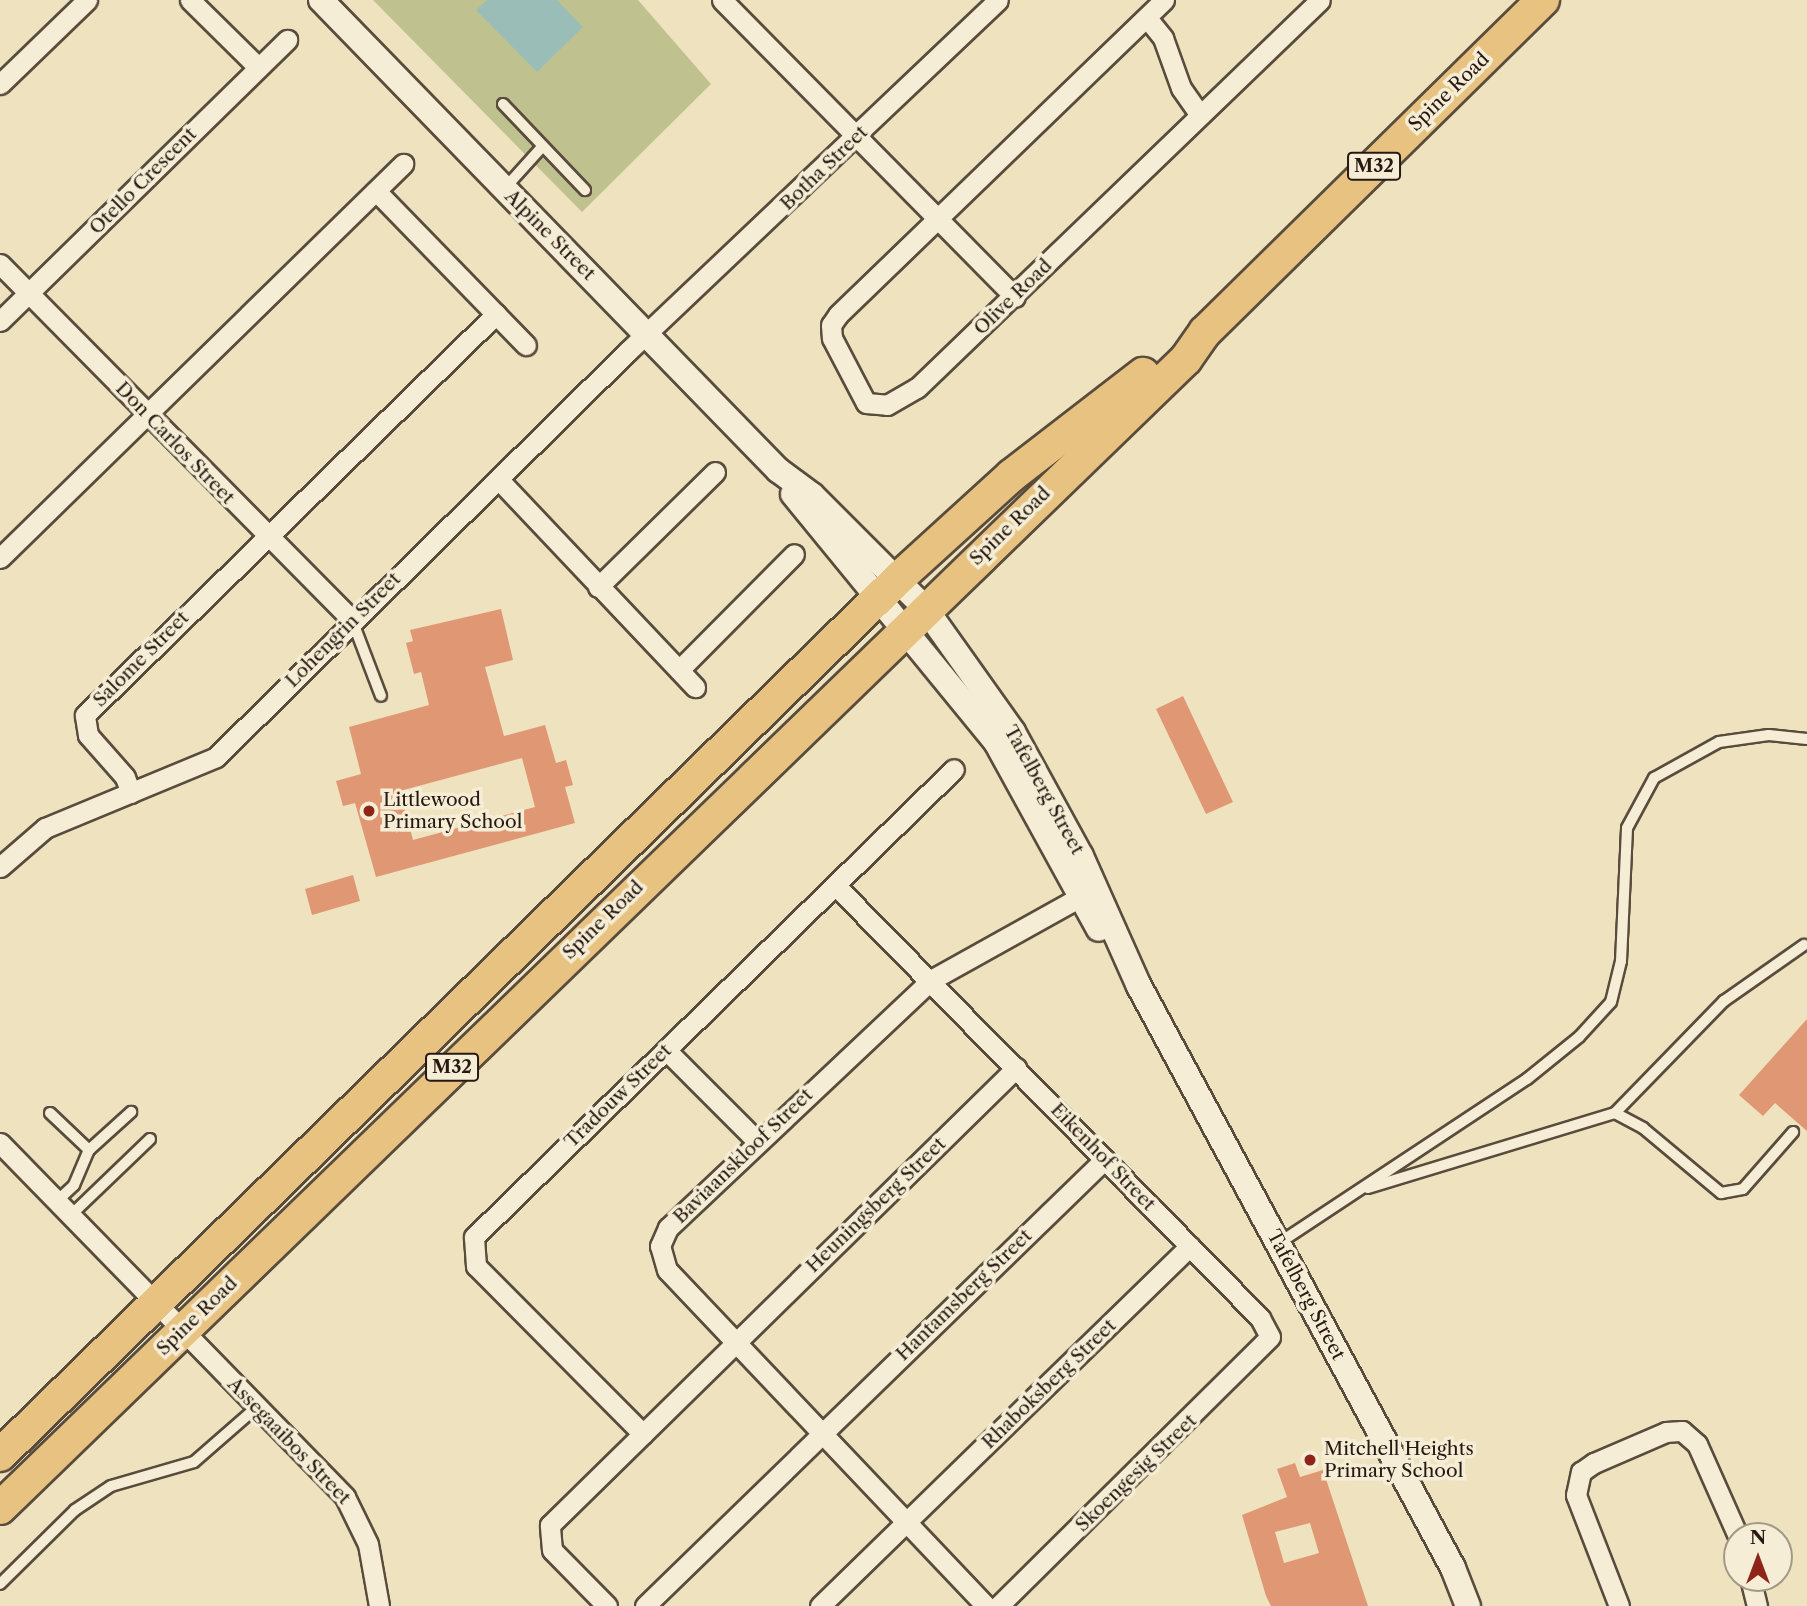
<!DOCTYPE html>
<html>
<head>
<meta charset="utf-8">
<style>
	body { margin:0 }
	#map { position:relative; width:1807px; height:1606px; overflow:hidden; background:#efe3bf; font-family:"Libre Caslon Text",serif }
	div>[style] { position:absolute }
	.green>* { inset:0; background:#bfc28e }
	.water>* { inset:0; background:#9bbdb8 }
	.building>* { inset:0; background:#e09774 }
	.roads { filter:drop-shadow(2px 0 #594c3d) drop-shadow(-2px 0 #594c3d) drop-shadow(0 2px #594c3d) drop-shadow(0 -2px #594c3d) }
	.service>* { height:10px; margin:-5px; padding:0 5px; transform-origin:5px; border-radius:5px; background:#f5edd5 }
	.minor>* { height:19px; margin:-9.5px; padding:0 9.5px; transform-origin:9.5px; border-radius:9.5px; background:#f5edd5 }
	.tertiary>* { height:24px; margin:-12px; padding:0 12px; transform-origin:12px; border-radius:12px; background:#f5edd5 }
	.primary>* { height:32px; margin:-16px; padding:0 16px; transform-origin:16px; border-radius:16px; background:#e8c280 }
	.dots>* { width:19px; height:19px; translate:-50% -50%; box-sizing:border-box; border:4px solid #f5edd5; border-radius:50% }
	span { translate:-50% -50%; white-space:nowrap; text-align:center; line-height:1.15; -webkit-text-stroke:7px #f5edd5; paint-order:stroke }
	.shield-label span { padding:2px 5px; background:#f5edd5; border:2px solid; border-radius:5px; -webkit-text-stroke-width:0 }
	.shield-label { font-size:18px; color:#271912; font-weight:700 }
	.street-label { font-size:19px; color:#271912 }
	.poi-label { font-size:19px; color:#271912 }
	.left { translate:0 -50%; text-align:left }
	.north { position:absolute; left:1723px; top:1522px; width:70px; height:70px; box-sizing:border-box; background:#f5edd5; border:2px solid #a39887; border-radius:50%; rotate:0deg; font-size:19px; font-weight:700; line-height:28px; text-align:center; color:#271912 }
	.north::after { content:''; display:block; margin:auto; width:24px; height:32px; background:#8f2418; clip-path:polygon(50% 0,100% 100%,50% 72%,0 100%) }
</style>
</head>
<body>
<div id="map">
	<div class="green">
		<i style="clip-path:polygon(373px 0,638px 0,711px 84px,582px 212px)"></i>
	</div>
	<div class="water">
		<i style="clip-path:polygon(487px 0,557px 0,583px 27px,537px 72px,476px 10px)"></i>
	</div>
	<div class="building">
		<i style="clip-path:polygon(evenodd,501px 609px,513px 660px,485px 667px,504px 736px,545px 725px,556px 763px,566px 760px,573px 785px,565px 787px,575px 823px,376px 877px,355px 803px,343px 806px,336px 781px,361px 774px,349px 727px,429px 705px,421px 672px,414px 674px,406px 643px,413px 641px,410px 630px,501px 609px,522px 758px,535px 807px,413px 840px,400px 791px,522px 758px)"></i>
		<i style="clip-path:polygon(1183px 696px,1233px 802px,1206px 814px,1156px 709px)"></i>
		<i style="clip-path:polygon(353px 875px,360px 901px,312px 915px,305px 889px)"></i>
		<i style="clip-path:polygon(1807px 1019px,1807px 1131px,1775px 1103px,1763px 1116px,1739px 1095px)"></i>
		<i style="clip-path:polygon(evenodd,1295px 1463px,1300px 1477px,1323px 1470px,1368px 1606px,1271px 1606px,1266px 1596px,1242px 1515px,1287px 1497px,1277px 1469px,1295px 1463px,1310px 1523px,1319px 1553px,1284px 1563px,1275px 1532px,1310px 1523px)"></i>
	</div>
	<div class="roads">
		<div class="service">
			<i style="left:503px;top:104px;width:119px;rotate:46.4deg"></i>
			<i style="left:505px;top:188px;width:55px;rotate:-47.9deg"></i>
			<i style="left:352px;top:620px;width:81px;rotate:69.1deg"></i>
			<i style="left:50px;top:1113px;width:54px;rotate:43.5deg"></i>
			<i style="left:1615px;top:1113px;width:156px;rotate:-45.8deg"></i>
			<i style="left:1724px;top:1001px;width:98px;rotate:-35deg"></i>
			<i style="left:1368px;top:1188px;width:258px;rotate:-16.9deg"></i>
			<i style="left:1615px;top:1113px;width:32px;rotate:28deg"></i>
			<i style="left:1643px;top:1128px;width:102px;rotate:39.8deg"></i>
			<i style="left:1721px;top:1193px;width:22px;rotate:-10deg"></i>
			<i style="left:1743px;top:1189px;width:76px;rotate:-48.7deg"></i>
			<i style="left:57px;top:1201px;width:23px;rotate:-43deg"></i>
			<i style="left:74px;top:1185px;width:38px;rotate:-67deg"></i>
			<i style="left:89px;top:1150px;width:57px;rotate:-42.1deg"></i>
			<i style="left:70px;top:1216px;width:111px;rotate:-43.9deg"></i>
			<i style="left:1279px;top:1243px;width:297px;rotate:-33.5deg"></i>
			<i style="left:1527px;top:1079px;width:67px;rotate:-38.9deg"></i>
			<i style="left:1579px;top:1037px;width:47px;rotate:-47.6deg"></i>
			<i style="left:1611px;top:1002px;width:42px;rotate:-76.3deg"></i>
			<i style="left:1621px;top:961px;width:133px;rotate:-87.4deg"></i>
			<i style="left:1627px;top:828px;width:57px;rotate:-61.6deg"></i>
			<i style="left:1654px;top:778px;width:74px;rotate:-29deg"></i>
			<i style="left:1719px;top:742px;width:50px;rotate:-8deg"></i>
			<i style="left:1769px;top:735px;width:38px;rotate:6deg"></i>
			<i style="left:0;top:1584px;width:105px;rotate:-44.6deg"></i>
			<i style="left:75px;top:1510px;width:43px;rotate:-33.7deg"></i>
			<i style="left:111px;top:1486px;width:86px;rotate:-16.1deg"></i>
			<i style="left:194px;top:1462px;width:84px;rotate:-41.1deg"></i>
		</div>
		<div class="minor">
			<i style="left:190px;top:0;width:95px;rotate:44.6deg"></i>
			<i style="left:722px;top:0;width:417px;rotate:45.4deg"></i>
			<i style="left:1164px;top:0;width:453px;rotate:136deg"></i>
			<i style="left:838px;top:315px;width:12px;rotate:125deg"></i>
			<i style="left:831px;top:325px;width:13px;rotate:86deg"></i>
			<i style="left:832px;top:338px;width:73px;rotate:62.4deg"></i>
			<i style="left:866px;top:403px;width:21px;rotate:5deg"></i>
			<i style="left:887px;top:405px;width:34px;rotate:-30deg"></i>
			<i style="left:917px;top:388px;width:559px;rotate:-43.91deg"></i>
			<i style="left:1147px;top:18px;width:26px;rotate:51deg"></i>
			<i style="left:1163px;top:38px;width:53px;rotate:70.2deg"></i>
			<i style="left:1181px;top:88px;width:33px;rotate:55deg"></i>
			<i style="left:0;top:84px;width:121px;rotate:-44deg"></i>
			<i style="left:376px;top:191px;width:215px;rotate:45.8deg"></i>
			<i style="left:0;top:264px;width:501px;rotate:45.32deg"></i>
			<i style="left:0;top:321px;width:402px;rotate:-44.4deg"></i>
			<i style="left:500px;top:481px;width:284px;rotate:46.6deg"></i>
			<i style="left:0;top:558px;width:564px;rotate:-44.35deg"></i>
			<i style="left:598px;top:587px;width:164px;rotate:-44.5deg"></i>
			<i style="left:679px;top:670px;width:163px;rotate:-45.2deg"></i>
			<i style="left:131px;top:793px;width:17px;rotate:-111deg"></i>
			<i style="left:125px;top:777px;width:56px;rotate:-131.4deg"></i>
			<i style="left:88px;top:735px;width:20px;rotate:-99deg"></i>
			<i style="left:85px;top:715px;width:574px;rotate:-44.29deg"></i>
			<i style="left:0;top:867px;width:60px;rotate:-40.9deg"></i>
			<i style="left:45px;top:828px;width:185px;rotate:-22.5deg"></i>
			<i style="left:216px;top:757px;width:577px;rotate:-44.58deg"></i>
			<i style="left:627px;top:352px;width:511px;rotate:-43.49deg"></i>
			<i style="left:835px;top:885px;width:607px;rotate:45.53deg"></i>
			<i style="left:1260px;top:1318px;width:21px;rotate:62deg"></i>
			<i style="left:1270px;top:1337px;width:383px;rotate:135.3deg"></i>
			<i style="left:666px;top:1050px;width:129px;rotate:45deg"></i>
			<i style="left:0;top:1143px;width:494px;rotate:45.7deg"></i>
			<i style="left:345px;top:1497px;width:52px;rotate:63.9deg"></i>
			<i style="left:368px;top:1544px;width:63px;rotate:79.9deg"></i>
			<i style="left:643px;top:1434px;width:237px;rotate:-134.8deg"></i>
			<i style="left:476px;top:1266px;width:29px;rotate:-94deg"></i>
			<i style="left:474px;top:1237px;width:670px;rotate:-44.27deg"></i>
			<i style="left:1750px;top:1578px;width:29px;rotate:76deg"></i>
			<i style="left:607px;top:1606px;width:78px;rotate:-134.5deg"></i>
			<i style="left:552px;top:1550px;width:25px;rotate:-95deg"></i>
			<i style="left:550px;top:1525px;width:653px;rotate:-44.44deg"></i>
			<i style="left:645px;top:1606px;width:641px;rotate:-44.18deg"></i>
			<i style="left:820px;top:1606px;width:516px;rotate:-44.22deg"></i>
			<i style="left:986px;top:1606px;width:463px;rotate:-133.5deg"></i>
			<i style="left:667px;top:1270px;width:25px;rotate:-106deg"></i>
			<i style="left:660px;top:1246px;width:20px;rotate:-66deg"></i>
			<i style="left:668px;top:1228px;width:361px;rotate:-43.3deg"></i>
			<i style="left:931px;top:980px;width:185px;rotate:-29.1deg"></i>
			<i style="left:1619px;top:1606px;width:119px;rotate:-111.2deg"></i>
			<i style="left:1576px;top:1495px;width:24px;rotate:-78deg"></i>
			<i style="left:1581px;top:1472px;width:16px;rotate:-35deg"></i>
			<i style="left:1594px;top:1463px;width:78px;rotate:-23.3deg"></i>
			<i style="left:1666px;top:1432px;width:16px;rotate:-4deg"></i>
			<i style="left:1682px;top:1431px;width:20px;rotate:41deg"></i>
			<i style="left:1697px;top:1444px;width:101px;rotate:66deg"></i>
		</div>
		<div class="tertiary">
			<i style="left:321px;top:0;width:656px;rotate:45.8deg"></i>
			<i style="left:778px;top:470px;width:42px;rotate:36.3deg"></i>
			<i style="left:812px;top:495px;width:160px;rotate:45deg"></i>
			<i style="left:925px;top:608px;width:152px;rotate:54.6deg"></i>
			<i style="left:1013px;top:732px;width:141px;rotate:61.3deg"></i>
			<i style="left:1081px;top:856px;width:142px;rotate:66deg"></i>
			<i style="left:1139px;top:986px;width:661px;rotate:61.65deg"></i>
			<i style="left:1453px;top:1568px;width:41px;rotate:68.5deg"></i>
			<i style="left:793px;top:494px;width:320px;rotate:50.7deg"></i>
			<i style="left:996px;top:742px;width:213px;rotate:61.2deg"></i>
		</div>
		<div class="primary">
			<i style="left:0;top:1455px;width:1256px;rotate:-44.29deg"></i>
			<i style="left:899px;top:578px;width:151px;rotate:-42.3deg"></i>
			<i style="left:1011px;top:476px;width:167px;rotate:-37.7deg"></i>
			<i style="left:0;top:1508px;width:1651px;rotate:-44.09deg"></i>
			<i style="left:1186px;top:359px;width:33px;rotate:-55deg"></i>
			<i style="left:1205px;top:332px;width:474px;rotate:-44.5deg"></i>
		</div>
	</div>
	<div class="dots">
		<i style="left:369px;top:811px;background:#8f2418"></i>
		<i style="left:1310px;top:1460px;background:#8f2418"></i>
	</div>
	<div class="shield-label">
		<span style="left:1374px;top:166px">M32</span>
		<span style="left:452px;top:1067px">M32</span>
	</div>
	<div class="street-label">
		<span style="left:1449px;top:92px;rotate:-44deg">Spine Road</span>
		<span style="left:824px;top:168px;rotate:-44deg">Botha Street</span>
		<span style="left:143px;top:181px;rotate:-45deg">Otello Crescent</span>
		<span style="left:550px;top:235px;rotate:45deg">Alpine Street</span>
		<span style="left:1013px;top:297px;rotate:-44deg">Olive Road</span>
		<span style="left:175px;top:443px;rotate:46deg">Don Carlos Street</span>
		<span style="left:1010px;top:526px;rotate:-44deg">Spine Road</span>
		<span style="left:343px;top:630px;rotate:-45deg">Lohengrin Street</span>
		<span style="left:141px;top:659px;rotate:-45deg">Salome Street</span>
		<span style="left:1044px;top:790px;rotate:61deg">Tafelberg Street</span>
		<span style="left:603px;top:920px;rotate:-44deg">Spine Road</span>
		<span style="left:618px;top:1096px;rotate:-44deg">Tradouw Street</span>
		<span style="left:743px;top:1156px;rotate:-44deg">Baviaanskloof Street</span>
		<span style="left:1103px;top:1157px;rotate:46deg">Eikenhof Street</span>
		<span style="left:876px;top:1205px;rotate:-44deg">Heuningsberg Street</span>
		<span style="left:964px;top:1295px;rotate:-44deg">Hantamsberg Street</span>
		<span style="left:1306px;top:1295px;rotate:62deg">Tafelberg Street</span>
		<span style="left:197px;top:1316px;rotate:-44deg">Spine Road</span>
		<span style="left:1049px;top:1384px;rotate:-44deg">Rhaboksberg Street</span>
		<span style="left:289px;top:1441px;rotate:46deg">Assegaaibos Street</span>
		<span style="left:1136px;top:1473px;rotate:-44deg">Skoengesig Street</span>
	</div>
	<div class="poi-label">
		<span class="left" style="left:383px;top:811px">Littlewood<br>Primary School</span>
		<span class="left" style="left:1324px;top:1460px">Mitchell Heights<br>Primary School</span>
	</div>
	<div class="north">N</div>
</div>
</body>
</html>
